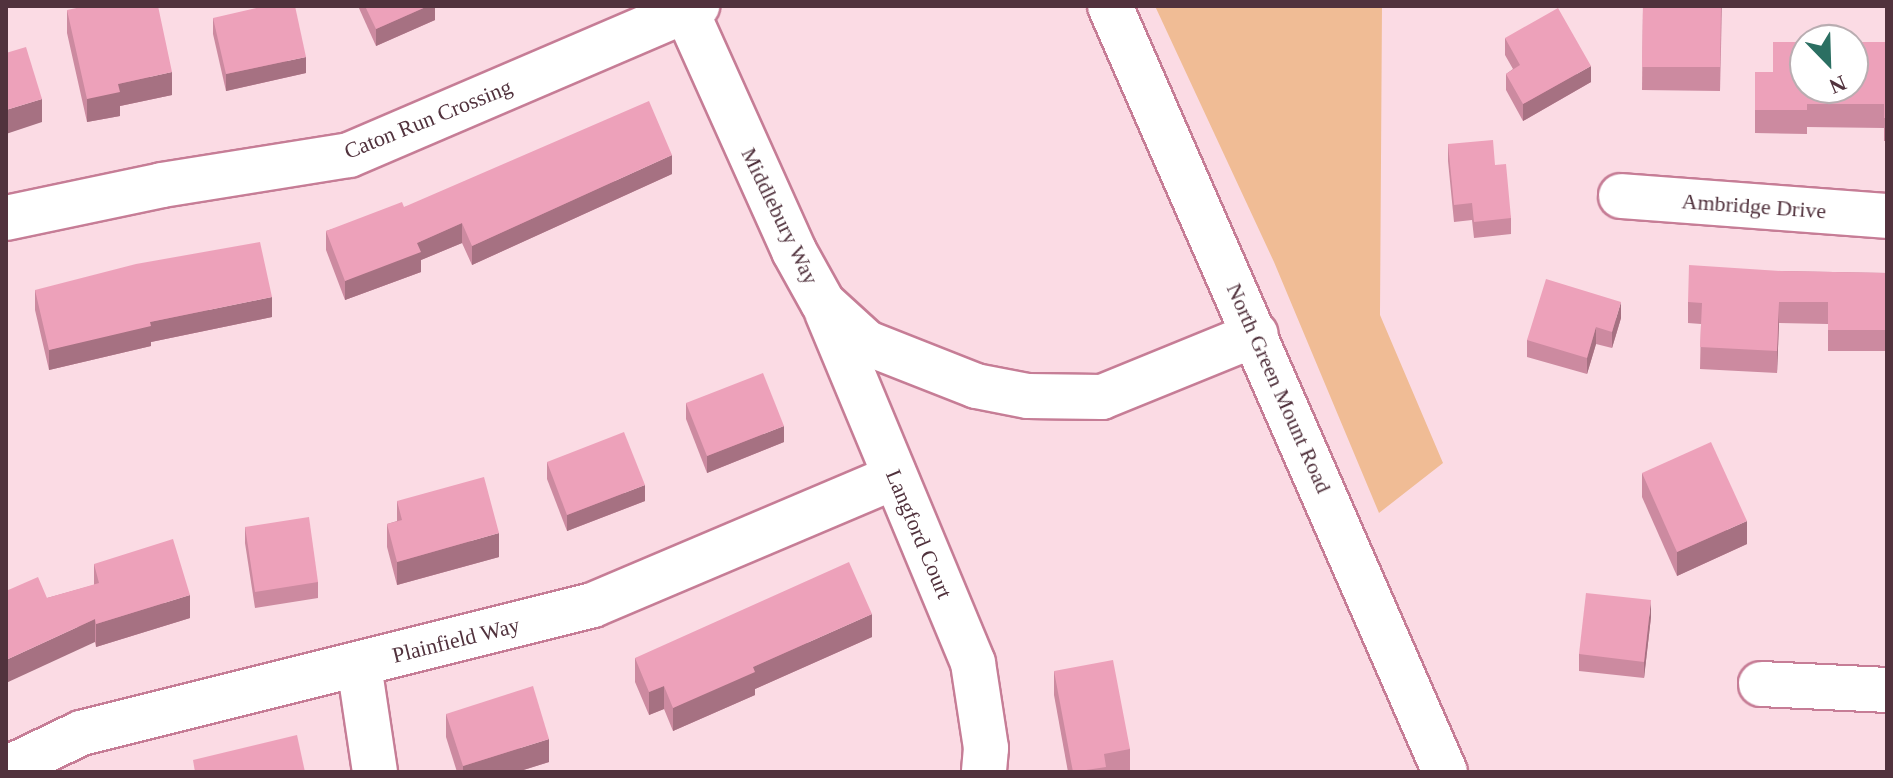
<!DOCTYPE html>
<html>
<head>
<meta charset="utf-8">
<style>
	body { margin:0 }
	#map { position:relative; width:1893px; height:778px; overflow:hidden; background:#fbdbe4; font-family:Georgia,serif }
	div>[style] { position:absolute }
	.green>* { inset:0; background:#f0bc95 }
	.roads { filter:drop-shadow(2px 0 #c67d96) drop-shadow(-2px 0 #c67d96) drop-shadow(0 2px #c67d96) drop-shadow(0 -2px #c67d96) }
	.minor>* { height:44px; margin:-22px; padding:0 22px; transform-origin:22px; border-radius:22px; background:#fff }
	.wall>* { inset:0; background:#cc8aa0 }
	.shaded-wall>* { inset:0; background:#a67182 }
	.building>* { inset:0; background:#eda1ba }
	span { translate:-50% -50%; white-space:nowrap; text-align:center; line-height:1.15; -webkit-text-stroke:6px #fff; paint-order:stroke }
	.street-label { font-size:22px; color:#51323d }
	.frame { position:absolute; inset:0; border:8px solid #51323d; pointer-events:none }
	.north { position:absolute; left:1789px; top:24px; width:80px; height:80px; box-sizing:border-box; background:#fff; border:2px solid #b9adb1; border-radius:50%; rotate:157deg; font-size:22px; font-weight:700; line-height:32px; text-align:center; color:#51323d }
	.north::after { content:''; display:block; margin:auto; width:28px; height:36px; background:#2b6f62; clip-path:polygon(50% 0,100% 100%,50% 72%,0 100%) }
</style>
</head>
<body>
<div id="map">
	<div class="green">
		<i style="clip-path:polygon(1155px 6px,1382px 6px,1380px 315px,1443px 463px,1379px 513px,1274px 262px)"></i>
	</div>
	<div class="roads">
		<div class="minor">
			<i style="left:684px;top:6px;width:269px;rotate:65.8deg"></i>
			<i style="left:794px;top:251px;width:60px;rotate:60.9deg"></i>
			<i style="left:823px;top:303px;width:59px;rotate:42.3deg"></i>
			<i style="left:867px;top:343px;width:117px;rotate:21.5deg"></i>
			<i style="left:976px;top:386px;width:53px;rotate:10.9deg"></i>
			<i style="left:1028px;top:396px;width:74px;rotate:0.8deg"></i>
			<i style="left:1102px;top:397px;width:166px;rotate:-22.2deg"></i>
			<i style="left:1110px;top:6px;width:836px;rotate:66.38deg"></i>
			<i style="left:1621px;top:196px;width:267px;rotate:4.3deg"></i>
			<i style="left:6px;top:218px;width:159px;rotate:-11.9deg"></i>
			<i style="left:162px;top:185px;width:189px;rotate:-9.1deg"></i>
			<i style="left:349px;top:155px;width:379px;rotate:-23.2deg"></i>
			<i style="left:827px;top:312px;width:380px;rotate:67.4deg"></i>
			<i style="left:973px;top:663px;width:86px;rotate:81.3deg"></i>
			<i style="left:986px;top:748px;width:24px;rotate:95deg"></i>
			<i style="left:359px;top:665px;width:108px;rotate:81.5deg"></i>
			<i style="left:1761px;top:684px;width:126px;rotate:2.7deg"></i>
			<i style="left:6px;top:769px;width:83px;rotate:-25.6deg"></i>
			<i style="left:81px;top:733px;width:528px;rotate:-14.04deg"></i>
			<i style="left:593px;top:605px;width:328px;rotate:-23deg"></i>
		</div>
	</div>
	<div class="wall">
		<i style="clip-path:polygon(358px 6px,435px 6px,435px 20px,376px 46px)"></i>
		<i style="clip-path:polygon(1643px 6px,1722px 6px,1720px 91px,1642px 90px)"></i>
		<i style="clip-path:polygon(67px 10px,172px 95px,120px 106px,120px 116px,87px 122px,67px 33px)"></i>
		<i style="clip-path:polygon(213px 18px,306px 73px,226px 91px,213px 34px)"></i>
		<i style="clip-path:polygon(1505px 38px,1591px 82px,1523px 121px,1506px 90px,1506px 74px,1513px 69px,1505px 55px)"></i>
		<i style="clip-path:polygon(1887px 42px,1887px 141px,1884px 141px,1884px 128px,1807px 127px,1807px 134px,1755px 133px,1755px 72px,1773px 72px)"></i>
		<i style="clip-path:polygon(1448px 144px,1495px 165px,1511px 218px,1511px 234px,1474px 238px,1472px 220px,1454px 222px,1448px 161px)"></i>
		<i style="clip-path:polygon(672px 174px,472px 265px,462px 243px,421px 260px,421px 272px,345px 300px,326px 250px,326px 231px,404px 207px)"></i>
		<i style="clip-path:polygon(1781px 271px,1887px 273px,1887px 351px,1828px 351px,1828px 324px,1779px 323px,1777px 373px,1700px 369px,1701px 324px,1688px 323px,1688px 302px)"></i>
		<i style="clip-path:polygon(35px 290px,272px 317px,151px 342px,151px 346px,49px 370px,35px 310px)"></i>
		<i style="clip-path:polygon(1621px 318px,1612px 348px,1596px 344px,1587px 374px,1527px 357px,1527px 340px)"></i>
		<i style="clip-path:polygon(686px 403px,784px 442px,707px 473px,686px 419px)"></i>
		<i style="clip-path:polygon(547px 462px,645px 501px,567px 531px,547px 479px)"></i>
		<i style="clip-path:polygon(1642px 473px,1747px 544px,1677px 576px,1642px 497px)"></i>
		<i style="clip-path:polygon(397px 501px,499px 557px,397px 585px,387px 547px,387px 524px,397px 521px)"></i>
		<i style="clip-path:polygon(245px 527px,318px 582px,318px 598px,255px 608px,245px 543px)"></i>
		<i style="clip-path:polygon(94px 564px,190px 618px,96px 647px,95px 642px,47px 598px,94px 585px)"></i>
		<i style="clip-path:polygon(1651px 617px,1644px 678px,1579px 671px,1579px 654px)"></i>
		<i style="clip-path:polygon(872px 637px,755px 689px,755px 695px,673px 731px,664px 709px,649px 715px,635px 682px,635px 658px)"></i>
		<i style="clip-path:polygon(1054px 671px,1130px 749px,1130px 772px,1068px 772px,1054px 695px)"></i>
		<i style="clip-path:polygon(446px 714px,549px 762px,517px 772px,457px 772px,446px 737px)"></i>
	</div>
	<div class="shaded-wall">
		<i style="clip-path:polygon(428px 6px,435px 6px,435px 20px,376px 46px,376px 29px)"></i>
		<i style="clip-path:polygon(306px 57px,306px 73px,226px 91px,226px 74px)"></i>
		<i style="clip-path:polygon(1591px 66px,1591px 82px,1523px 121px,1523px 104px)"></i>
		<i style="clip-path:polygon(172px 72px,172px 95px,120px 106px,120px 116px,87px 122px,87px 99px,118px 84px)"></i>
		<i style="clip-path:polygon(42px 99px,42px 122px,6px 134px,6px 110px)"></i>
		<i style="clip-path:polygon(672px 155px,672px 174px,472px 265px,472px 246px)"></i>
		<i style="clip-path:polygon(462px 223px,462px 243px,421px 260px,421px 272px,345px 300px,345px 281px,417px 243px)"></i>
		<i style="clip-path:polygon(272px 297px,272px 317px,151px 342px,151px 346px,49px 370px,49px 350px,150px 322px)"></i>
		<i style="clip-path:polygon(1621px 302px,1621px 318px,1612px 348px,1612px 332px)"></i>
		<i style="clip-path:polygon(1779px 302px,1779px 323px,1777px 373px,1777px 351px)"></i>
		<i style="clip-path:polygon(1596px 327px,1596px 344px,1587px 374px,1587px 358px)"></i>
		<i style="clip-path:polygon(8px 366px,8px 383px,6px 383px,6px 367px)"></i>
		<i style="clip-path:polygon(784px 426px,784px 442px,707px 473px,707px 456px)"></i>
		<i style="clip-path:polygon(645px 485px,645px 501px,567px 531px,567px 515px)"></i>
		<i style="clip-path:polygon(1747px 521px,1747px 544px,1677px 576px,1677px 552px)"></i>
		<i style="clip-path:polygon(499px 533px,499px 557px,397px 585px,397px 562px)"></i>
		<i style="clip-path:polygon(190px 595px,190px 618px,96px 647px,96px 624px)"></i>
		<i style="clip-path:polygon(1651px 600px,1651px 617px,1644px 678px,1644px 662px)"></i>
		<i style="clip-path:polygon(872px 614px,872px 637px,755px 689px,755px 695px,673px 731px,673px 708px,753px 667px)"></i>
		<i style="clip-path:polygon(95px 619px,95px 642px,6px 683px,6px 660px)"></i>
		<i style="clip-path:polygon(664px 686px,664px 709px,649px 715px,649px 692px)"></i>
		<i style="clip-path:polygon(549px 739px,549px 762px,517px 772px,463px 772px,463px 766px)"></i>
	</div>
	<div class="building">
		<i style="clip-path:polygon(86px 6px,158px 6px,172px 72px,118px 84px,120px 92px,87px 99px,67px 10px)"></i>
		<i style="clip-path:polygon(265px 6px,295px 6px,306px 57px,226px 74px,213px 18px)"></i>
		<i style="clip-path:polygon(365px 6px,428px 6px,376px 29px)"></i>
		<i style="clip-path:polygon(1643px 6px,1721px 6px,1720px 67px,1642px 67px)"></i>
		<i style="clip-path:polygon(1558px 8px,1591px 66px,1523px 104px,1506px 74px,1520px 65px,1505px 38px)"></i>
		<i style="clip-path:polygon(1773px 42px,1805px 42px,1805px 88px,1853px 88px,1853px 42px,1887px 42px,1887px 118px,1884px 118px,1884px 104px,1807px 104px,1807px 110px,1755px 110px,1755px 72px,1773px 72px)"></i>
		<i style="clip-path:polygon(26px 47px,42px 99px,6px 110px,6px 53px)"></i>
		<i style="clip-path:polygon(649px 101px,672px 155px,472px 246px,462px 223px,417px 243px,421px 252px,345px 281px,326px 231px,402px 202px,404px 207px)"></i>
		<i style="clip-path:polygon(1493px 140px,1495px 165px,1506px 164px,1511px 218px,1474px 222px,1472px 203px,1454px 205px,1448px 144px)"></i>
		<i style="clip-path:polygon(260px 242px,272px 297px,150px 322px,151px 326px,49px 350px,35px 290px,136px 264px)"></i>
		<i style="clip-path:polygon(1689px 265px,1781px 271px,1887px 273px,1887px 330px,1828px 330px,1828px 302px,1779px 302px,1777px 351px,1700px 347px,1702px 303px,1688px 302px)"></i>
		<i style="clip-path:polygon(1546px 279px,1621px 302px,1612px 332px,1596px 327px,1587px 358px,1527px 340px)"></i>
		<i style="clip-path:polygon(763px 373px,784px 426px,707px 456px,686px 403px)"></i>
		<i style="clip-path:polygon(624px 432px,645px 485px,567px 515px,547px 462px)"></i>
		<i style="clip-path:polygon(1711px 442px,1747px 521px,1677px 552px,1642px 473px)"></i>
		<i style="clip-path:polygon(484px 477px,499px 533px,397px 562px,387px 524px,402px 520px,397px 501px)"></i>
		<i style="clip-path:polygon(309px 517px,318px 582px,255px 592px,245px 527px)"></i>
		<i style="clip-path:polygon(173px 539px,190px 595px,96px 624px,95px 619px,6px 660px,6px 591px,38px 577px,47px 598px,99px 583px,94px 564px)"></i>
		<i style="clip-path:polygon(849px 562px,872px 614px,753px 667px,755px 672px,673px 708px,664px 686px,649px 692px,635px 658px)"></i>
		<i style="clip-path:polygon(1586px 593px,1651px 600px,1644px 662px,1579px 654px)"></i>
		<i style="clip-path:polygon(1113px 660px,1130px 749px,1104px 754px,1106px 767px,1073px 772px,1054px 671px)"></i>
		<i style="clip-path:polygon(533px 686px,549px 739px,463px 766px,446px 714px)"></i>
		<i style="clip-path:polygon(297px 735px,305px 772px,195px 772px,193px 760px)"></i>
	</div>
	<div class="street-label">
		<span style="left:428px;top:119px;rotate:-22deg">Caton Run Crossing</span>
		<span style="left:1754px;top:206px;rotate:4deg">Ambridge Drive</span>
		<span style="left:780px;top:216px;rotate:64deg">Middlebury Way</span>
		<span style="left:1279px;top:388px;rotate:66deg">North Green Mount Road</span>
		<span style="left:919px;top:534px;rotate:67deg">Langford Court</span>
		<span style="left:456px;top:640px;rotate:-14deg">Plainfield Way</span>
	</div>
	<div class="frame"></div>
	<div class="north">N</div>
</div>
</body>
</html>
